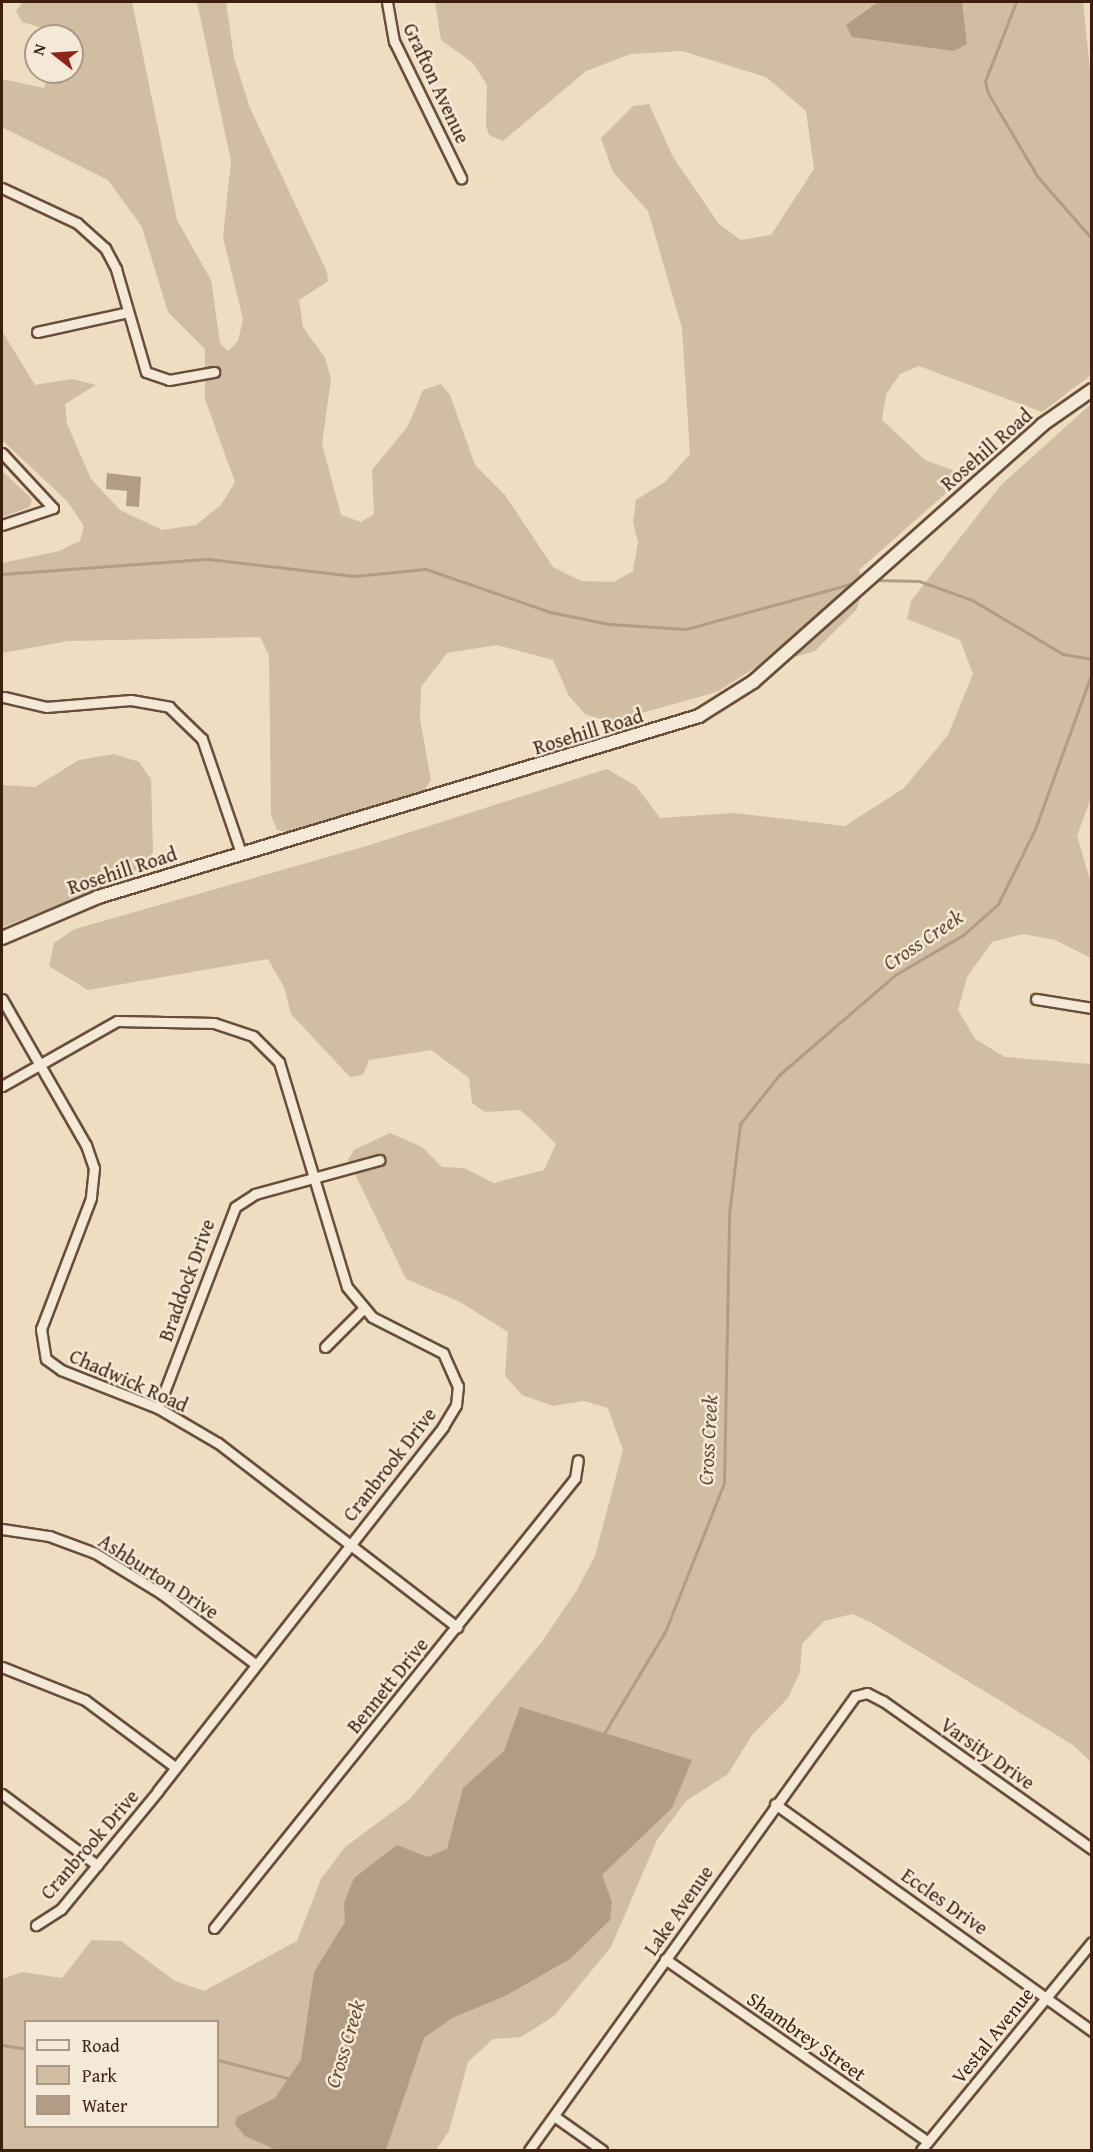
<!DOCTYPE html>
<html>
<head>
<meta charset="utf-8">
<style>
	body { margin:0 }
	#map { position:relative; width:1093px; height:2152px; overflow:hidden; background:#eeddc0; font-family:"Gentium Book Plus",serif }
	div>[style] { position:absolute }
	.green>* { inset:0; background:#d0bda2 }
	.water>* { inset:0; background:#b29c84 }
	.stream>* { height:3px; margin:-1.5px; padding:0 1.5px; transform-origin:1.5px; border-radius:1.5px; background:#b29c84 }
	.roads { filter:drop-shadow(2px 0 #694e3b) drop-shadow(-2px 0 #694e3b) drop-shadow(0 2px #694e3b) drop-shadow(0 -2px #694e3b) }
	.minor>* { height:9px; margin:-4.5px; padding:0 4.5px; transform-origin:4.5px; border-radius:4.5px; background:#f4e9d6 }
	.secondary>* { height:12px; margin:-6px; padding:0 6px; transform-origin:6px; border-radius:6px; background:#f4e9d6 }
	span { translate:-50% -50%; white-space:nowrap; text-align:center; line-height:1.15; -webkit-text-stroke:5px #f4e9d6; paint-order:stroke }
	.street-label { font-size:20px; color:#3d1f0f }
	.water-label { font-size:21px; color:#664b38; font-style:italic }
	.frame { position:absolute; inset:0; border:3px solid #3d1f0f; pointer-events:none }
	.legend { position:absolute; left:24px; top:2020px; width:195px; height:108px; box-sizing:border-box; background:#f4e9d6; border:2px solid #ab9886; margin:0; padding:8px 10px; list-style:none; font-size:18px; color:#3d1f0f }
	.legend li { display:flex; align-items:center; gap:12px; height:30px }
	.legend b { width:30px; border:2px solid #ab9886 }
	.north { position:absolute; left:24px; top:24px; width:60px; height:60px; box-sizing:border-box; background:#f4e9d6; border:2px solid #ab9886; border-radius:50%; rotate:287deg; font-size:16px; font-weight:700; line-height:24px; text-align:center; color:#3d1f0f }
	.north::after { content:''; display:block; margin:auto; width:21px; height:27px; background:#8f2418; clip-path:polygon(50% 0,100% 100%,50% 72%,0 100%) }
</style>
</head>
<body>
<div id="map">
	<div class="green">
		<i style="clip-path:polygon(23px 2px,132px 2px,177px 220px,211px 280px,220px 343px,228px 351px,238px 341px,243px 319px,223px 237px,231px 161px,197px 2px,226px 2px,234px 58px,250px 108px,327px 272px,328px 281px,299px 300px,303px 327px,325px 358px,331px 379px,322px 444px,341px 515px,361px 522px,374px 514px,372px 470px,408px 426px,423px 390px,441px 384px,450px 395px,475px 465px,505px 495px,553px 567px,581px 581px,614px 582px,633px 571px,638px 542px,633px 522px,636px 500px,665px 482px,690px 454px,682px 328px,648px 211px,613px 172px,601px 138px,633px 106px,649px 104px,673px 157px,719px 224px,741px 240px,771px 235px,814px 169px,806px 111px,766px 77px,682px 51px,631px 54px,586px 71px,503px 141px,489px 135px,486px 125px,487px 85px,473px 63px,441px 40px,435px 2px,1083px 2px,1092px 90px,1091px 375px,1042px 412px,919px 366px,900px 374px,886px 394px,882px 420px,925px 460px,955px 471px,954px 486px,859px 570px,864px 585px,857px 609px,815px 651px,753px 669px,717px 692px,609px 722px,585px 714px,569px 696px,553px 660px,497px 645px,447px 653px,421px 687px,420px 719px,431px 780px,422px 793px,291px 833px,277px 830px,271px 815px,269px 655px,260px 637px,68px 641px,2px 653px,2px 563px,59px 551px,80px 541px,84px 526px,67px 501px,2px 440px,2px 331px,35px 385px,72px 379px,96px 385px,65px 404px,67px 424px,91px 479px,120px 510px,162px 530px,196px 525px,221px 505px,235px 482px,205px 399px,205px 349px,168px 312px,142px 227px,108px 180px,2px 127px,2px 79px,44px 88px,49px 72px,72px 72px,72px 36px,22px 22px,16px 11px)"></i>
		<i style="clip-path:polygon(evenodd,1091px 404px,1092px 795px,1077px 836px,1091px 883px,1091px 958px,1055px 940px,1023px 934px,992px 942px,967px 977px,958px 1010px,975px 1039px,1005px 1057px,1091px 1064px,1091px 1762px,1073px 1745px,872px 1623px,852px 1614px,824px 1621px,802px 1644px,800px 1672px,788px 1698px,752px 1735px,728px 1774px,686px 1801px,657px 1840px,611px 1947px,554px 2016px,521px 2037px,493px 2039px,468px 2062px,449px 2131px,436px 2150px,2px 2150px,2px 1979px,22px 1972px,62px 1978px,92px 1940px,121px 1941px,175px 1981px,204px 1991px,297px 1941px,321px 1879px,345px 1847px,410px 1799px,541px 1643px,577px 1590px,595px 1556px,623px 1450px,608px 1408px,584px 1401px,553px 1406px,522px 1395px,505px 1376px,508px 1332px,460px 1302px,406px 1279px,348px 1160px,354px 1150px,390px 1133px,422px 1147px,442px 1167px,464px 1168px,494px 1183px,544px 1170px,556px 1144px,537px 1125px,520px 1110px,485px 1112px,472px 1103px,469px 1078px,431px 1050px,369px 1060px,363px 1075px,350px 1077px,291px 1014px,284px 987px,268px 959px,88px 990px,49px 966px,54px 943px,75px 929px,370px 845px,607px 769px,636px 786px,660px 818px,734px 813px,845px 826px,904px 788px,948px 735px,973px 674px,960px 640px,907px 619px,911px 601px,1001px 485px,1091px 404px,26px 2022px,218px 2022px,218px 2126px,26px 2126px,26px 2022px)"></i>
		<i style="clip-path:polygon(2px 471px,32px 499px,30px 507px,2px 517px)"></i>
		<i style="clip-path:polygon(114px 754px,139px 762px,151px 779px,153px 852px,141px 874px,2px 927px,2px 785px,35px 787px,79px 760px)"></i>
	</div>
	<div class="water">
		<i style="clip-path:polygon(878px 2px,962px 2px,967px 44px,954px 51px,852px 37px,846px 25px)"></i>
		<i style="clip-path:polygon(107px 473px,141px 477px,139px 507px,126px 506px,127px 491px,106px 489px)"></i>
		<i style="clip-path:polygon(520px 1707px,692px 1760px,672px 1808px,602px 1875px,612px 1902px,610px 1920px,570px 1959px,505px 1996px,452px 2018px,424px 2038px,386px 2150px,276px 2150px,245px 2136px,235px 2124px,237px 2117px,275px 2098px,301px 2060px,314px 1972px,345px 1922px,344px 1903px,354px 1878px,397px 1845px,427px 1857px,447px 1849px,463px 1788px,504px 1751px)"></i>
	</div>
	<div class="stream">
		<i style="left:1016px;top:2px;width:85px;rotate:111.4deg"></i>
		<i style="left:985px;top:81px;width:12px;rotate:76deg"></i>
		<i style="left:988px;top:93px;width:96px;rotate:59.4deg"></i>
		<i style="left:1037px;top:176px;width:84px;rotate:48.9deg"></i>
		<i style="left:2px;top:574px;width:207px;rotate:-4.2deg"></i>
		<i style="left:208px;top:559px;width:147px;rotate:6.6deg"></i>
		<i style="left:354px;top:576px;width:72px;rotate:-5.6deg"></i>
		<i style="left:426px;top:569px;width:131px;rotate:19.1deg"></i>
		<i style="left:550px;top:612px;width:60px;rotate:11.5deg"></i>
		<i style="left:609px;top:624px;width:77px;rotate:3.7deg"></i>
		<i style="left:686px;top:629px;width:178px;rotate:-15.3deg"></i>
		<i style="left:874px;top:580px;width:45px;rotate:1.3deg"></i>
		<i style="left:919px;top:581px;width:56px;rotate:19.7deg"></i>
		<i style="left:972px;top:600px;width:106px;rotate:30.7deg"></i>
		<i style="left:1063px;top:654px;width:29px;rotate:10deg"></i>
		<i style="left:603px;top:1735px;width:120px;rotate:-59deg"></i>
		<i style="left:665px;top:1632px;width:160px;rotate:-68.4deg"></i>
		<i style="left:724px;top:1483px;width:269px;rotate:-88.9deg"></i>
		<i style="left:729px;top:1214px;width:91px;rotate:-83deg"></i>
		<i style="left:740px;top:1124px;width:63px;rotate:-51.5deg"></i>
		<i style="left:779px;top:1075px;width:153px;rotate:-40.8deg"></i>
		<i style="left:895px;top:975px;width:79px;rotate:-30.5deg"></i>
		<i style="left:963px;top:935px;width:47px;rotate:-41.5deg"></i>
		<i style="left:998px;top:904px;width:84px;rotate:-63.7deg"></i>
		<i style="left:1035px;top:829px;width:167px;rotate:-70deg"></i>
		<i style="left:2px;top:2045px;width:24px;rotate:9deg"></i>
		<i style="left:218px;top:2060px;width:75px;rotate:14.6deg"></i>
	</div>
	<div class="roads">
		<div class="minor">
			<i style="left:387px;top:2px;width:40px;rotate:80deg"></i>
			<i style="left:394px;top:41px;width:153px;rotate:63.9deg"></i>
			<i style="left:2px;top:188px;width:83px;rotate:25deg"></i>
			<i style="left:77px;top:223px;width:38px;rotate:42deg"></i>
			<i style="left:105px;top:248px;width:24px;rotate:62deg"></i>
			<i style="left:116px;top:269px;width:107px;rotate:73.8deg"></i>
			<i style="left:146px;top:372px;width:24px;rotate:19deg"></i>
			<i style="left:169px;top:380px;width:46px;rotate:-10.1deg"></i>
			<i style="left:37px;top:332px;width:93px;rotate:-12.4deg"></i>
			<i style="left:2px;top:453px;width:75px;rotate:47.2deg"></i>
			<i style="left:53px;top:508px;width:54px;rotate:161.6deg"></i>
			<i style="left:4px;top:697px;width:43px;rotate:13.4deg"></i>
			<i style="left:46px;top:707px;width:85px;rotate:-4.7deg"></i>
			<i style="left:131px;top:700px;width:39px;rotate:10deg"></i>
			<i style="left:169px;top:707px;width:46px;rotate:44.1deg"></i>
			<i style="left:202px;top:739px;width:120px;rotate:71.1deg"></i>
			<i style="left:2px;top:999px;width:168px;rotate:60.1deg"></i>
			<i style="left:86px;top:1145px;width:24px;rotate:71deg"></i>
			<i style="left:94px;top:1168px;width:30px;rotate:96deg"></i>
			<i style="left:91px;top:1198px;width:140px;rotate:110.9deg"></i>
			<i style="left:41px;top:1329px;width:30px;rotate:81deg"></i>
			<i style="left:46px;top:1359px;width:19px;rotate:36deg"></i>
			<i style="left:61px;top:1370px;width:104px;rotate:21.4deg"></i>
			<i style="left:158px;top:1408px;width:69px;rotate:30.3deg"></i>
			<i style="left:218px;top:1443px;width:302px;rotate:37.6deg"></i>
			<i style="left:1036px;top:999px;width:57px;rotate:9.1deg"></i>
			<i style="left:2px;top:1086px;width:132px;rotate:-29.5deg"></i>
			<i style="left:117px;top:1021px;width:97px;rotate:1.2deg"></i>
			<i style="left:214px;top:1023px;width:41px;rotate:18.4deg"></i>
			<i style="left:253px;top:1036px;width:37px;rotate:45deg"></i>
			<i style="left:279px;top:1062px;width:235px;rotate:73.2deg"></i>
			<i style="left:347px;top:1287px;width:39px;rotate:50deg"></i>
			<i style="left:372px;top:1317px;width:80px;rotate:26.9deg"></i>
			<i style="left:443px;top:1353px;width:36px;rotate:66deg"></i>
			<i style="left:458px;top:1386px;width:19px;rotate:96deg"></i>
			<i style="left:456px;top:1405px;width:26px;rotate:121deg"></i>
			<i style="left:443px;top:1427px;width:462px;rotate:128.1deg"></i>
			<i style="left:158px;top:1791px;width:153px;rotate:129.4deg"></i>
			<i style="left:61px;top:1909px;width:30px;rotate:147deg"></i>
			<i style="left:325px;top:1347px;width:54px;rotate:-45deg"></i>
			<i style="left:158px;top:1408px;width:215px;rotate:-69deg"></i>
			<i style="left:235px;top:1207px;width:24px;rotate:-33deg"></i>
			<i style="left:255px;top:1194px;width:129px;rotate:-15.3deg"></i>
			<i style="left:2px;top:1529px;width:48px;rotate:8.5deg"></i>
			<i style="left:49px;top:1536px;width:49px;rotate:20.3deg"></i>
			<i style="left:95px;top:1553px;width:79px;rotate:31.5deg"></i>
			<i style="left:162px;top:1594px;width:115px;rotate:36.9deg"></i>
			<i style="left:2px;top:1667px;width:89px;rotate:21.7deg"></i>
			<i style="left:85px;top:1700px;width:112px;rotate:36.7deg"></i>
			<i style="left:2px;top:1794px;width:119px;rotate:36.8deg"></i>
			<i style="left:775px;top:1804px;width:390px;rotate:35.6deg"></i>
			<i style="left:214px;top:1928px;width:577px;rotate:-51.26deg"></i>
			<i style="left:575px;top:1478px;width:18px;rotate:-81deg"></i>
			<i style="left:665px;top:1959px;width:320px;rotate:34.8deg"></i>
			<i style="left:554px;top:2116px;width:59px;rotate:35.3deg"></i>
			<i style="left:529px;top:2150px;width:559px;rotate:-54.32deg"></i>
			<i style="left:855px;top:1696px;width:12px;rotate:-14deg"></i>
			<i style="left:867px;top:1693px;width:18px;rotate:27deg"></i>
			<i style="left:883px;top:1701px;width:256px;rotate:35.3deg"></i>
			<i style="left:921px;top:2150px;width:269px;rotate:-50.6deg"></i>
		</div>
		<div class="secondary">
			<i style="left:2px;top:938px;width:104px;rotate:-23.1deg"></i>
			<i style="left:98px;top:897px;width:628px;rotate:-16.76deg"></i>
			<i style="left:699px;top:716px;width:64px;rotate:-32.2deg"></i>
			<i style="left:753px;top:682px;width:387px;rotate:-41.6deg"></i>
			<i style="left:1042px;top:425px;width:61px;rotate:-35deg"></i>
		</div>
	</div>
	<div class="street-label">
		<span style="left:437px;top:83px;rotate:65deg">Grafton Avenue</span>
		<span style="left:986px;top:449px;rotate:-41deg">Rosehill Road</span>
		<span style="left:588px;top:731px;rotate:-17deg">Rosehill Road</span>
		<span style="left:122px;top:870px;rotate:-18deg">Rosehill Road</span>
		<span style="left:186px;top:1280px;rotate:-70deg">Braddock Drive</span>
		<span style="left:129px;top:1380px;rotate:24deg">Chadwick Road</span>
		<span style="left:389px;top:1464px;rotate:-52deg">Cranbrook Drive</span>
		<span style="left:159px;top:1576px;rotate:33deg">Ashburton Drive</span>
		<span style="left:387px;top:1685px;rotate:-51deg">Bennett Drive</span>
		<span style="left:988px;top:1753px;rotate:35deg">Varsity Drive</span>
		<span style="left:89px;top:1844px;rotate:-49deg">Cranbrook Drive</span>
		<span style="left:945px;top:1901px;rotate:35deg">Eccles Drive</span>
		<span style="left:678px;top:1910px;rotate:-55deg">Lake Avenue</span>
		<span style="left:992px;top:2035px;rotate:-51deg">Vestal Avenue</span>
		<span style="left:807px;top:2036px;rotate:35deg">Shambrey Street</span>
	</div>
	<div class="water-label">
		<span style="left:923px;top:940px;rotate:-34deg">Cross Creek</span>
		<span style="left:708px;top:1440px;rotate:-87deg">Cross Creek</span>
		<span style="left:345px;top:2044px;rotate:-73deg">Cross Creek</span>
	</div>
	<div class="frame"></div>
	<ul class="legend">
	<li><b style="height:8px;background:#f4e9d6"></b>Road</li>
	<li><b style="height:16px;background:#d0bda2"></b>Park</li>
	<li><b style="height:16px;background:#b29c84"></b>Water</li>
	</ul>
	<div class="north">N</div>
</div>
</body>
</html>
